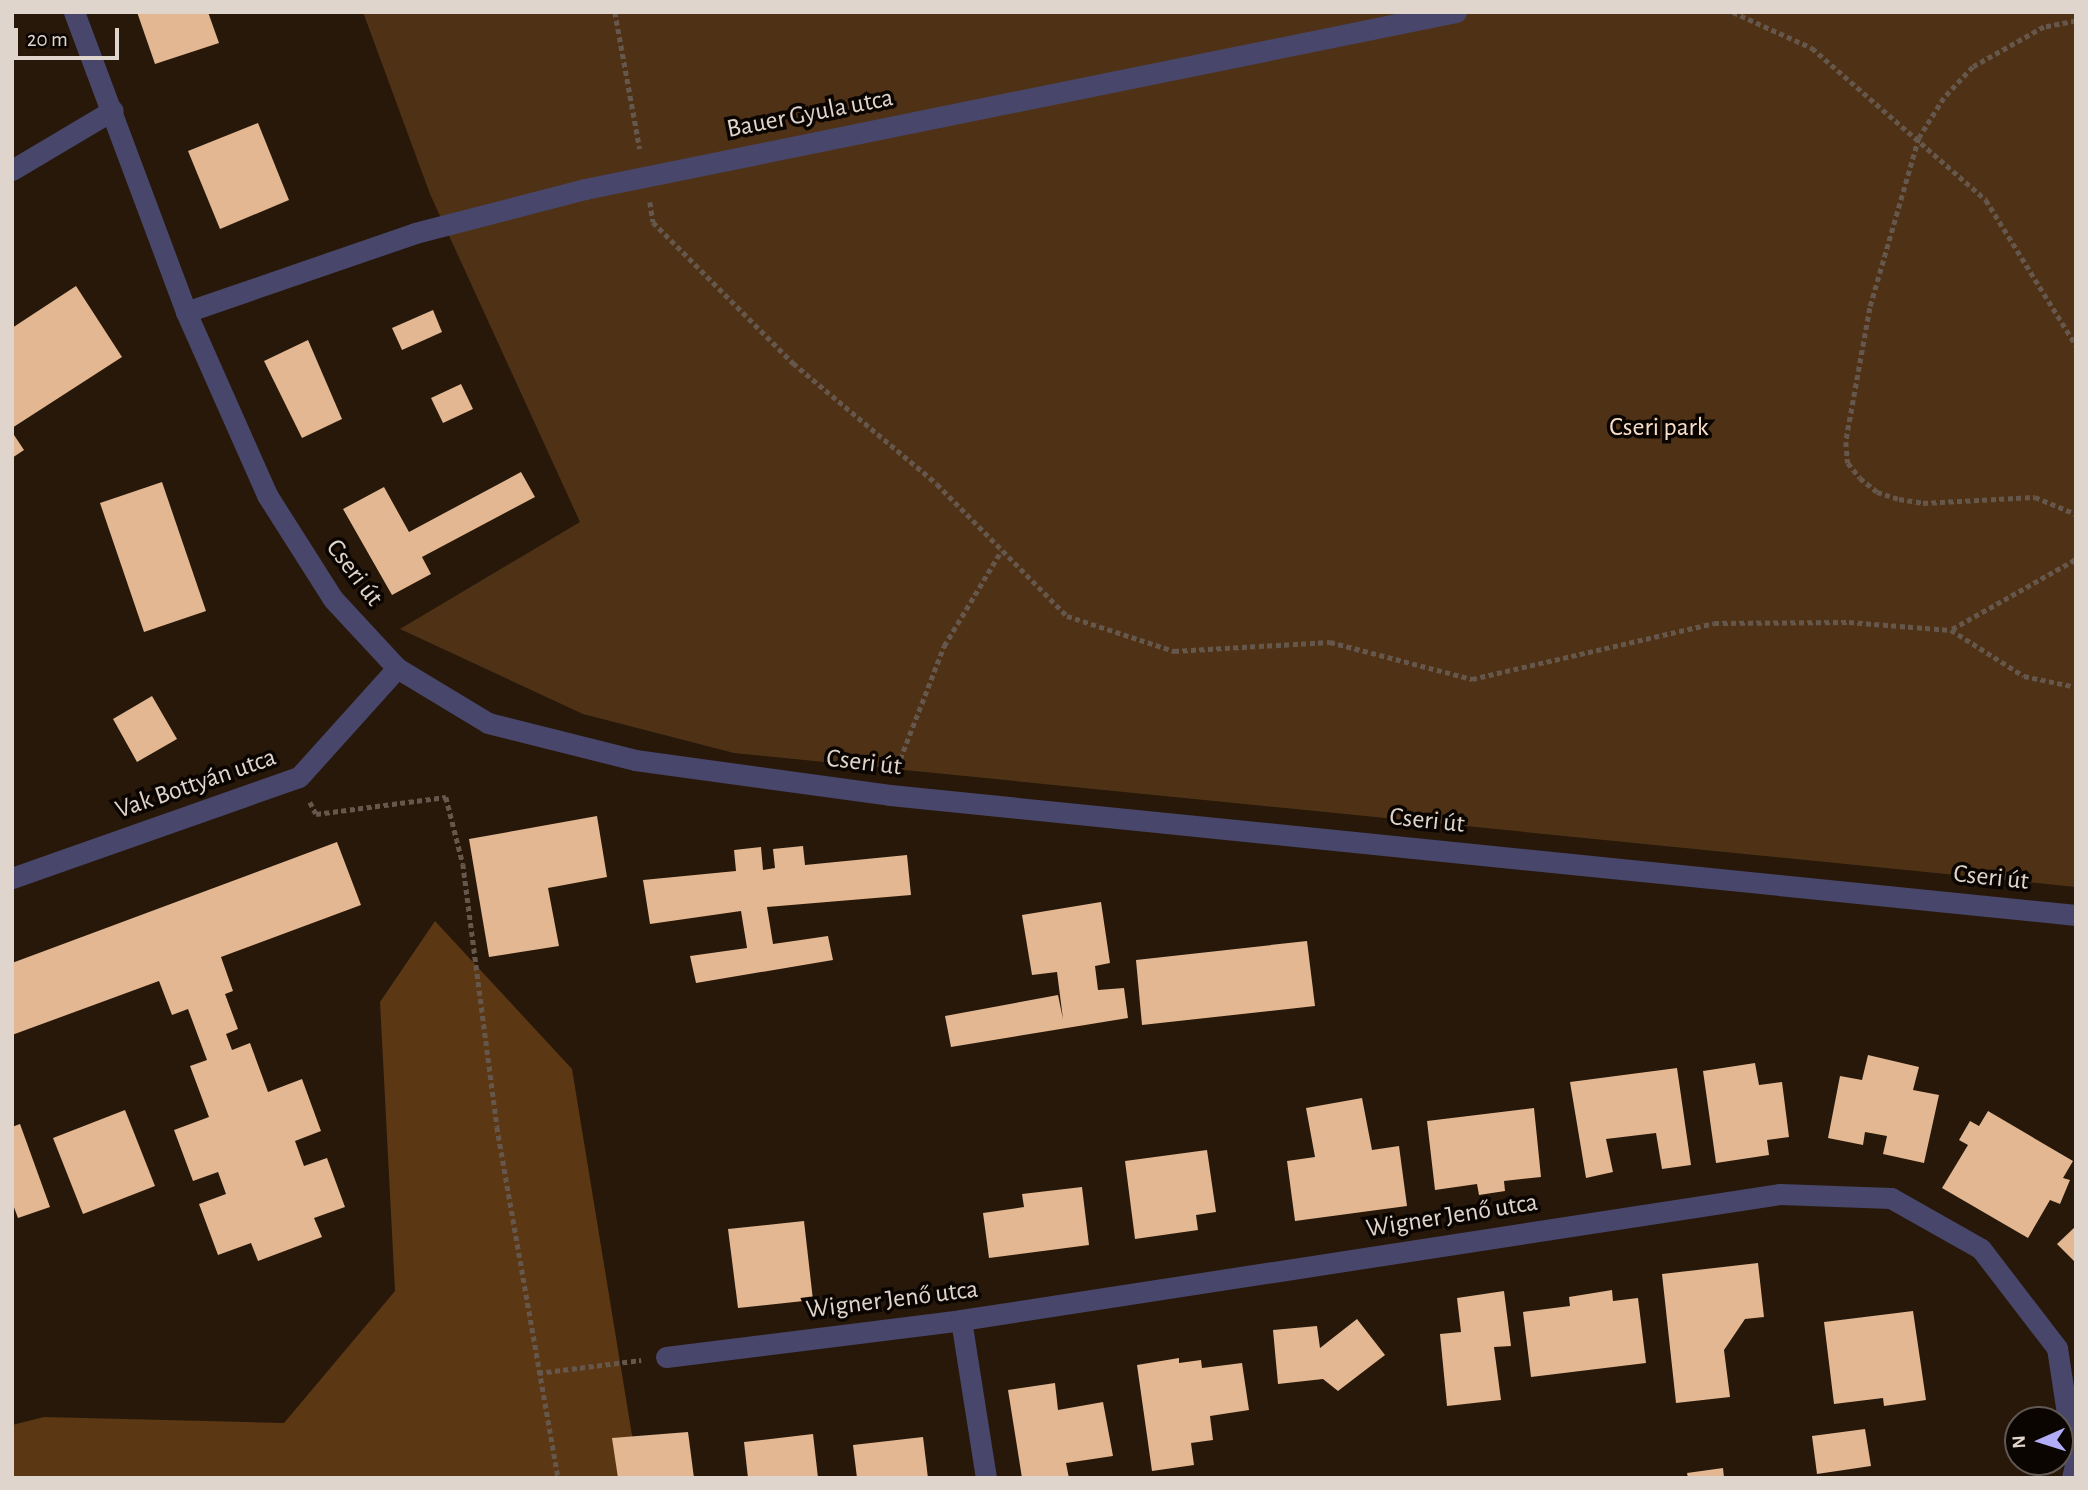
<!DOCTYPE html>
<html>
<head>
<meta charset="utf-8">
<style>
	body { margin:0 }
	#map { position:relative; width:2088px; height:1490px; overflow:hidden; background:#27180a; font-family:"Alegreya Sans",sans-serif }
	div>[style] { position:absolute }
	.green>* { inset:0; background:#4f3216 }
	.forest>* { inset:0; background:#5b3713 }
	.building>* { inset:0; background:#e3b791 }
	.path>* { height:4.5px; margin-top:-2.25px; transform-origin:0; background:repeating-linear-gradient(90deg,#65574b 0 5px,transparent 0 8.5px) }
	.minor>* { height:21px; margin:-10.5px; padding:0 10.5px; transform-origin:10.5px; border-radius:10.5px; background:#48466a }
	span { translate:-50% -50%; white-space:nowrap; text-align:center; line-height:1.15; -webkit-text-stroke:7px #0b0502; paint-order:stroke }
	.street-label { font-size:26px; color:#e0d5cc }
	.park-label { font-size:26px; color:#f9dfc9 }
	.frame { position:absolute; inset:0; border:14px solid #e0d5cc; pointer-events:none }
	.north { position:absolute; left:2004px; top:1406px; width:70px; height:70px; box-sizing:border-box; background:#0b0502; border:2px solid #605853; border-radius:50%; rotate:267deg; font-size:19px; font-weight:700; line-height:28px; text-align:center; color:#e0d5cc }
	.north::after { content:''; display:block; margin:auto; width:24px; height:32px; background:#b2adf9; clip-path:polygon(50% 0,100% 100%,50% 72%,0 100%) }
	.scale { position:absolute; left:14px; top:28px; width:105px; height:32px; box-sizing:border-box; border:4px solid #e0d5cc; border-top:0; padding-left:9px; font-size:21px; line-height:24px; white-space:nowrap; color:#e0d5cc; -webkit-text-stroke:5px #0b0502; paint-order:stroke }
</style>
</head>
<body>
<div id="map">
	<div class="green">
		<i style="clip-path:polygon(363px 12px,2076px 12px,2076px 887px,734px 753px,583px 714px,400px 629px,580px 522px,430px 194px)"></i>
	</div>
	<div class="forest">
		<i style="clip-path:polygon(435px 921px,572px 1069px,639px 1478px,12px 1478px,12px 1425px,44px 1417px,284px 1423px,395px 1291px,380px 1002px)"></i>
	</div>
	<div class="building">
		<i style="clip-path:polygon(137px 12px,208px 12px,219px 43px,155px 64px)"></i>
		<i style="clip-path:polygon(258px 123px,289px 200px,220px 229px,188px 151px)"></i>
		<i style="clip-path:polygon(76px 286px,122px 357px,12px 428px,12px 328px)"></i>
		<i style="clip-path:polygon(433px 310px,442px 332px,402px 350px,392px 328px)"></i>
		<i style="clip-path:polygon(308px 340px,342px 419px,302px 438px,264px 361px)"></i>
		<i style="clip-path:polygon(461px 384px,473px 409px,443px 423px,431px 398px)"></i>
		<i style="clip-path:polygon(12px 432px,24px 450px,12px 458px)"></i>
		<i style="clip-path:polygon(521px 472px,535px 497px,422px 557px,431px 574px,392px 595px,343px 509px,384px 487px,409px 532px)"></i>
		<i style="clip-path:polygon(162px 482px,206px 611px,144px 632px,100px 503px)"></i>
		<i style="clip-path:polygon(152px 696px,177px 739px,137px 762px,113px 719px)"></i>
		<i style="clip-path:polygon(597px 816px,607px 877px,548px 888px,559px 946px,489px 957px,469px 839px)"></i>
		<i style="clip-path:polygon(337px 842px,361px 905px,221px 957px,233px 991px,225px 994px,238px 1029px,226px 1034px,232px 1050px,250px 1043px,268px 1092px,302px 1079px,321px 1131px,295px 1141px,304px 1166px,327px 1158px,345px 1207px,314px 1218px,322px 1237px,258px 1261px,251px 1243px,218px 1255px,199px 1204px,226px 1194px,218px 1172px,193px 1181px,174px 1130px,209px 1117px,190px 1066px,207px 1060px,188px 1009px,172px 1015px,159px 981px,12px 1035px,12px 963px)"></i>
		<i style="clip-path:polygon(803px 846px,805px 865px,907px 855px,911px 895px,767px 907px,773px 944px,828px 936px,833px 960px,696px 983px,690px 956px,747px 948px,741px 911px,650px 924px,643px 880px,736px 871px,734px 850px,761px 847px,763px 870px,775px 868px,773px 849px)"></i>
		<i style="clip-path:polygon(1101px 902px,1110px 963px,1095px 966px,1098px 990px,1124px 988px,1128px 1018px,951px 1047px,945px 1016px,1058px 995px,1063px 1019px,1057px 972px,1032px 975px,1022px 915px)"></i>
		<i style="clip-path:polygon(1307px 941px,1315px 1006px,1142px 1025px,1136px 960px)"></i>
		<i style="clip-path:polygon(1868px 1055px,1919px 1067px,1913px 1090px,1939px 1095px,1924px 1163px,1883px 1154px,1887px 1136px,1865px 1132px,1863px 1145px,1828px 1138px,1840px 1076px,1862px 1080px)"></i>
		<i style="clip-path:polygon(1755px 1063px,1759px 1085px,1782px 1082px,1789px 1137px,1767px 1140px,1769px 1155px,1716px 1163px,1703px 1071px)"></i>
		<i style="clip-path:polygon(1677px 1068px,1691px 1165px,1662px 1169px,1656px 1133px,1606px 1139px,1613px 1172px,1586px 1178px,1570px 1082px)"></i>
		<i style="clip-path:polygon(1362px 1098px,1372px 1150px,1399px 1146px,1407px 1206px,1295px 1221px,1287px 1161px,1315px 1157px,1306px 1108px)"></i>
		<i style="clip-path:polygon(1534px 1108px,1541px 1177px,1504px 1181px,1505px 1191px,1479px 1195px,1477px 1184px,1435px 1190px,1427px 1121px)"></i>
		<i style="clip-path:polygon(125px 1110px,155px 1186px,83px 1214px,53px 1138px)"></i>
		<i style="clip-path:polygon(1988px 1111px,2073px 1161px,2063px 1178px,2070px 1180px,2060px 1204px,2050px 1200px,2028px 1238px,1942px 1188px,1968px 1145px,1959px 1140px,1970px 1121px,1979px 1126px)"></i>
		<i style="clip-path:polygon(20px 1124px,50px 1207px,18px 1218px,12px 1202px,12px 1127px)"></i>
		<i style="clip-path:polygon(1207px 1150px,1216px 1212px,1196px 1215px,1198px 1230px,1135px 1239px,1125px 1161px)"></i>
		<i style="clip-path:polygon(1082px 1187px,1089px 1245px,989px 1258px,983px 1213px,1024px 1207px,1022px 1194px)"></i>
		<i style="clip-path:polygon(804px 1221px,813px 1300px,738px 1308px,728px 1229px)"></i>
		<i style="clip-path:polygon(2076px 1226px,2076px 1263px,2057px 1244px)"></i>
		<i style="clip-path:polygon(1758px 1263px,1764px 1317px,1745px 1319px,1724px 1350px,1730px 1397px,1676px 1403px,1662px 1274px)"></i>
		<i style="clip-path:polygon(1612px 1290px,1613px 1301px,1638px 1298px,1646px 1363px,1531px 1377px,1523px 1312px,1570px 1306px,1569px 1297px)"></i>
		<i style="clip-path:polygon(1504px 1291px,1511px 1346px,1494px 1347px,1501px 1400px,1447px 1406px,1440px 1334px,1461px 1332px,1457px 1298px)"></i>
		<i style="clip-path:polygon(1913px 1311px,1926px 1400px,1884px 1406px,1883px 1398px,1834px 1404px,1824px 1322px)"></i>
		<i style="clip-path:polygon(1357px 1319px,1385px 1355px,1338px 1391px,1323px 1379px,1278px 1384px,1273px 1330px,1317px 1326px,1320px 1348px)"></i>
		<i style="clip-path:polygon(1179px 1358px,1179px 1363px,1201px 1360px,1202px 1368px,1242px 1363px,1249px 1410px,1210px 1416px,1213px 1440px,1191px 1443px,1194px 1465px,1152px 1471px,1137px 1365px)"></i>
		<i style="clip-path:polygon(1055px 1383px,1058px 1410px,1103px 1402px,1113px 1456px,1066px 1463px,1069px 1478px,1022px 1478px,1008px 1390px)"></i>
		<i style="clip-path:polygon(1865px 1429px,1871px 1466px,1817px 1474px,1812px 1436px)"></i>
		<i style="clip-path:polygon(688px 1432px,694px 1478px,618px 1478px,612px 1438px)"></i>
		<i style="clip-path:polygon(813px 1434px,818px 1478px,748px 1478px,744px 1442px)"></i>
		<i style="clip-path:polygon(923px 1437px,928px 1478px,857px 1478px,853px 1445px)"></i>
		<i style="clip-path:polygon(1723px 1468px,1724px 1478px,1688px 1478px,1687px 1473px)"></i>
	</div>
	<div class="path">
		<i style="left:615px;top:12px;width:139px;rotate:79.7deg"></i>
		<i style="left:1733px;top:12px;width:87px;rotate:24.5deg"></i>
		<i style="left:1812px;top:48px;width:231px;rotate:41.1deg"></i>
		<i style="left:1986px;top:200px;width:171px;rotate:58.2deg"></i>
		<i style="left:2076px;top:21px;width:33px;rotate:169deg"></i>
		<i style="left:2044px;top:27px;width:81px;rotate:150.6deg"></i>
		<i style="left:1973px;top:67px;width:42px;rotate:133.1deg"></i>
		<i style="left:1944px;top:98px;width:47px;rotate:122deg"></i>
		<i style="left:1919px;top:138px;width:177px;rotate:106.1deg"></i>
		<i style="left:1870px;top:308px;width:136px;rotate:100.2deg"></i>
		<i style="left:1846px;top:442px;width:21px;rotate:85deg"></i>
		<i style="left:1848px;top:463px;width:19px;rotate:51deg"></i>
		<i style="left:1860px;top:478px;width:22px;rotate:39deg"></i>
		<i style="left:1877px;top:492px;width:23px;rotate:18deg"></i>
		<i style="left:1899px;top:499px;width:24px;rotate:9deg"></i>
		<i style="left:1923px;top:503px;width:112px;rotate:-3.1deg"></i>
		<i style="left:2035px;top:497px;width:44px;rotate:22.5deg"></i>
		<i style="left:650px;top:202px;width:20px;rotate:81deg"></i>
		<i style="left:653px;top:222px;width:199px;rotate:45.2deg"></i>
		<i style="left:793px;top:363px;width:188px;rotate:40deg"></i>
		<i style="left:937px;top:484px;width:185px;rotate:45.4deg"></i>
		<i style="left:1067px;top:616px;width:113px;rotate:18.1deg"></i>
		<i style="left:1174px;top:651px;width:156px;rotate:-3.3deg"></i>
		<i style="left:1330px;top:642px;width:147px;rotate:14.6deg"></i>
		<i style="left:1472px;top:679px;width:248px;rotate:-13deg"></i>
		<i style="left:1714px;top:623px;width:135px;rotate:-0.4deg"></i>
		<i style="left:1849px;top:622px;width:102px;rotate:4.5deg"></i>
		<i style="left:1951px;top:630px;width:86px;rotate:32.2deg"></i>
		<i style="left:2024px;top:676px;width:53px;rotate:11.9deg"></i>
		<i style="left:1952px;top:629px;width:142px;rotate:-29.4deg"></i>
		<i style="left:897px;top:767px;width:130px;rotate:-68.8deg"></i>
		<i style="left:944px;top:646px;width:111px;rotate:-59deg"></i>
		<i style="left:310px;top:802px;width:13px;rotate:63deg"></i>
		<i style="left:316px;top:814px;width:131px;rotate:-7.5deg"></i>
		<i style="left:446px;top:797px;width:69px;rotate:75.8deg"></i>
		<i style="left:463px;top:864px;width:265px;rotate:82.6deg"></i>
		<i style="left:497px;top:1127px;width:356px;rotate:80.1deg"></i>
		<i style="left:538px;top:1373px;width:104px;rotate:-7.2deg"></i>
	</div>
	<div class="minor">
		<i style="left:74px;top:12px;width:320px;rotate:69.5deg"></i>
		<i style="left:186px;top:312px;width:200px;rotate:66.1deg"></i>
		<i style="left:267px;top:495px;width:123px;rotate:57.6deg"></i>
		<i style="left:333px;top:599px;width:94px;rotate:47.2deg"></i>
		<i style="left:397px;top:668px;width:106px;rotate:31.1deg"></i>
		<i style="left:488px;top:723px;width:152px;rotate:14.1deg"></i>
		<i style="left:635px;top:760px;width:257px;rotate:7.8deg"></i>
		<i style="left:890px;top:795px;width:1192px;rotate:5.78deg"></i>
		<i style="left:12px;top:170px;width:117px;rotate:-30.7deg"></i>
		<i style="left:186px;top:312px;width:242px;rotate:-19deg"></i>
		<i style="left:415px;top:233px;width:176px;rotate:-14.5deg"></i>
		<i style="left:585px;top:189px;width:889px;rotate:-11.49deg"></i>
		<i style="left:12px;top:878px;width:304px;rotate:-19.4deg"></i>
		<i style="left:299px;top:777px;width:147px;rotate:-48deg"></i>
		<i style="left:961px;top:1320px;width:160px;rotate:81deg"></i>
		<i style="left:666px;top:1357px;width:297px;rotate:-7.1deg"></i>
		<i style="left:961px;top:1320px;width:829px;rotate:-8.75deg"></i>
		<i style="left:1780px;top:1194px;width:111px;rotate:2.1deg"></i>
		<i style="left:1891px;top:1198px;width:103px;rotate:29.5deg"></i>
		<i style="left:1981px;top:1249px;width:125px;rotate:52.5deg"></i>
		<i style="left:2057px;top:1348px;width:118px;rotate:81.3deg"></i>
		<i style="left:2075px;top:1465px;width:13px;rotate:103deg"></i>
	</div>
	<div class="street-label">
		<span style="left:810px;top:114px;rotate:-11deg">Bauer Gyula utca</span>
		<span style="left:354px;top:573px;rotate:53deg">Cseri út</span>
		<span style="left:864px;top:763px;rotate:7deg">Cseri út</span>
		<span style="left:196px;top:784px;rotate:-19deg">Vak Bottyán utca</span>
		<span style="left:1427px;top:821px;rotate:6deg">Cseri út</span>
		<span style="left:1991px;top:878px;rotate:6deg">Cseri út</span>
		<span style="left:1452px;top:1216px;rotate:-9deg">Wigner Jenő utca</span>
		<span style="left:892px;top:1300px;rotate:-7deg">Wigner Jenő utca</span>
	</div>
	<div class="park-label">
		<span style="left:1659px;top:428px">Cseri park</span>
	</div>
	<div class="frame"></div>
	<div class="north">N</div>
	<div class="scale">20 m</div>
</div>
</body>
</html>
